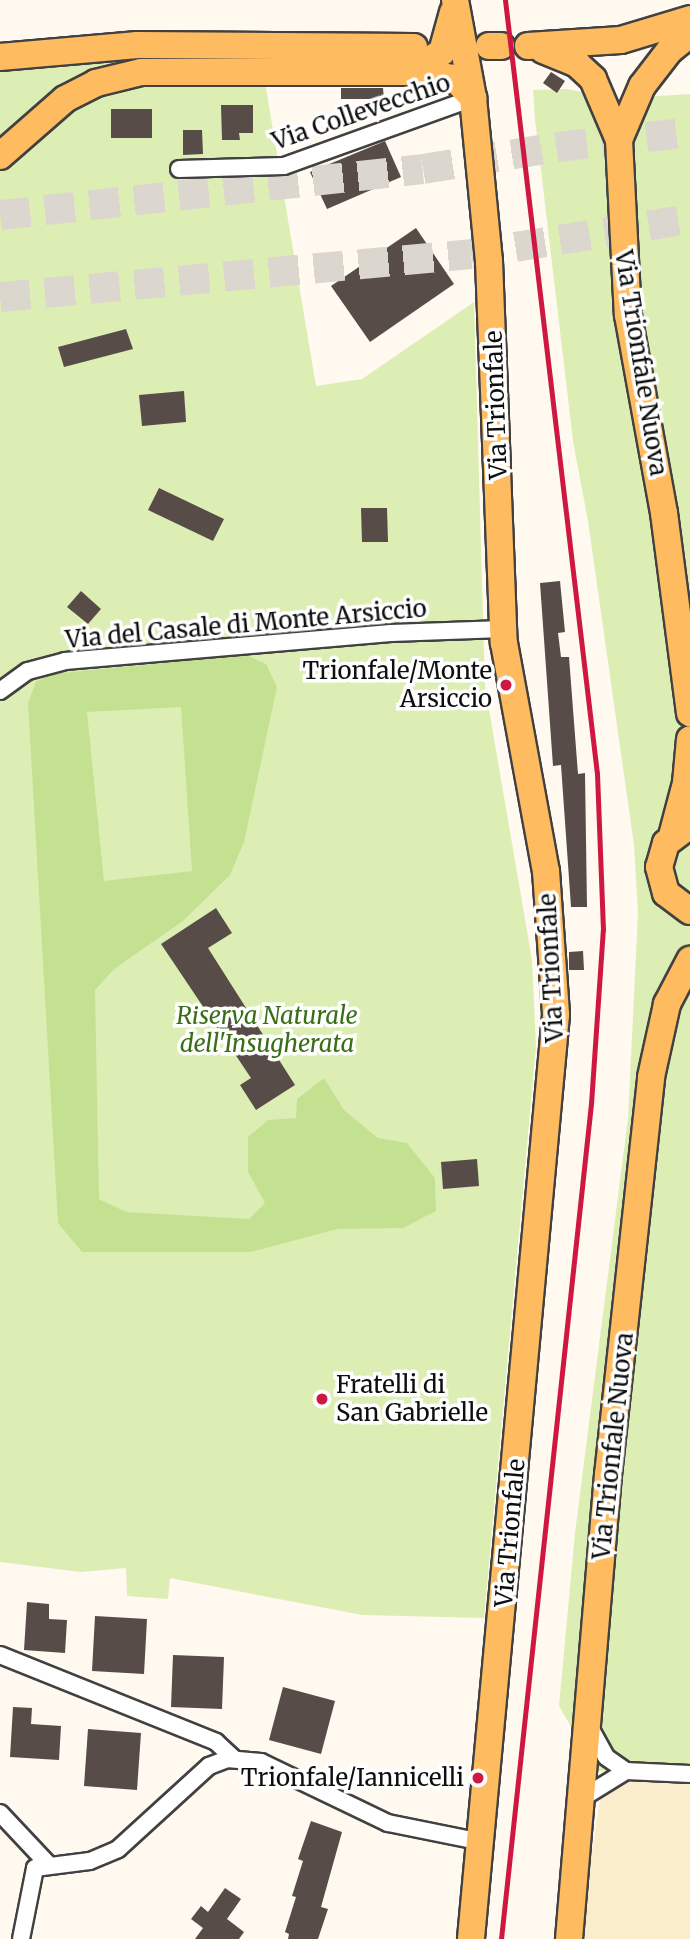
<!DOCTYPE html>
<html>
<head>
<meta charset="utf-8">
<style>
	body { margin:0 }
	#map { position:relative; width:690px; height:1939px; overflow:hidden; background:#fff9f0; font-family:Merriweather,serif }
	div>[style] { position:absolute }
	.farmland>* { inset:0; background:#f9edcc }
	.green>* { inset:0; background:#ddeeb4 }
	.forest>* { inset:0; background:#c4e192 }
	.building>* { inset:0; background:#584c49 }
	.highway-tunnel>* { height:30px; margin-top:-15px; transform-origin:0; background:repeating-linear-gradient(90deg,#dbd6ce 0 30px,transparent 0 45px) }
	.roads { filter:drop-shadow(2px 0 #414141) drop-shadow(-2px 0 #414141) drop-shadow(0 2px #414141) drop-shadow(0 -2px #414141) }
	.street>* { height:16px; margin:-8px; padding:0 8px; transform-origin:8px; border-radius:8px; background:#fff }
	.primary>* { height:26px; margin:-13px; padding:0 13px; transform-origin:13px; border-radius:13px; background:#ffbb60 }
	.rail>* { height:4.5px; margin:-2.25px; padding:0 2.25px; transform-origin:2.25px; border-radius:2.25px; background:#ce1741 }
	.dots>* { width:19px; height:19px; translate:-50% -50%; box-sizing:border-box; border:4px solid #fff; border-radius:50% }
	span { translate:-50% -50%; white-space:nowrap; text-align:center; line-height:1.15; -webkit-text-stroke:7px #fff; paint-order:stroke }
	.street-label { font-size:24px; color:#0e0e0e }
	.poi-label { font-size:24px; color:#0e0e0e }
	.right { translate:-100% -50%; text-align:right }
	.left { translate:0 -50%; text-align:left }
	.park-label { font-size:24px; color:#396e17; font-style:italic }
</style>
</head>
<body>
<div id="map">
	<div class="farmland">
		<i style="clip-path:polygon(690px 1781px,690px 1939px,579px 1939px,600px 1800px,610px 1788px,625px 1782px)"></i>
	</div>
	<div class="green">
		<i style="clip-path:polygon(257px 35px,316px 386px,362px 379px,474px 302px,485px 686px,532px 960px,536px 1046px,484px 1618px,362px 1615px,170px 1578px,168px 1599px,127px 1596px,126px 1568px,81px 1572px,0 1562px,0 46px)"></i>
		<i style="clip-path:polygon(567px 89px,616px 99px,690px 94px,690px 1770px,597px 1771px,559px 1706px,575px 1533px,628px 1118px,638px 914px,634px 845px,588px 521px,573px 441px,535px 119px,533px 90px)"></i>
	</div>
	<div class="forest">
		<i style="clip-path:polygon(evenodd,246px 655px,266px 664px,277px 687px,244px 842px,230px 875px,183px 921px,114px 969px,95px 990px,99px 1199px,126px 1212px,249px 1219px,265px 1203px,248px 1172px,248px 1137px,268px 1120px,296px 1118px,297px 1099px,324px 1078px,344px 1110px,378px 1138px,407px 1143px,435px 1178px,436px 1211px,403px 1228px,337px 1229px,251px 1252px,82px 1252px,58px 1223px,28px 703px,36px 682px,51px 674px,246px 655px,181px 707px,192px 871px,104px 881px,87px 712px,181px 707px)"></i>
	</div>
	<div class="building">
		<i style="clip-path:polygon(551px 72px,565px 81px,557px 93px,543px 83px)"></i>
		<i style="clip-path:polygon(341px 88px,383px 88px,384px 99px,341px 99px)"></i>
		<i style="clip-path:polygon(221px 105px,253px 105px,253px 133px,239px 133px,240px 140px,222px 140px)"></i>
		<i style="clip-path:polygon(111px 109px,152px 109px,152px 138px,111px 138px)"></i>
		<i style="clip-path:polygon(183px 130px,202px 130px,203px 154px,183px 155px)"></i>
		<i style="clip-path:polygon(385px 141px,401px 177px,327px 209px,310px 172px)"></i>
		<i style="clip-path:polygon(416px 228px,454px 284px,370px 342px,331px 286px)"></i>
		<i style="clip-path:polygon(126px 329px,133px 349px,64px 367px,58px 347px)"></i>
		<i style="clip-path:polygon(184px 391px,186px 422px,142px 426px,139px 395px)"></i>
		<i style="clip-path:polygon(159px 488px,224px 519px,213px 541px,148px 510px)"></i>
		<i style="clip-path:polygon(361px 508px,387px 508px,388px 542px,362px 542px)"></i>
		<i style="clip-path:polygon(560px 581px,565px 632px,558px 633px,561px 657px,569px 657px,578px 774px,585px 773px,587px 907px,571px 907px,561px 765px,553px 766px,540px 583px)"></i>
		<i style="clip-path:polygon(81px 591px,101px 609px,88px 624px,67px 607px)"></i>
		<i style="clip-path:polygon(216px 908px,232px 933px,208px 948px,295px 1085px,256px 1110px,240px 1085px,251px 1078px,161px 944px)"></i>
		<i style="clip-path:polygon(583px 951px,584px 970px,569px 970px,569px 952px)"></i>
		<i style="clip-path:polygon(477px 1159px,479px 1186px,443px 1189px,441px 1162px)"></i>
		<i style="clip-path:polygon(27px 1602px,49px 1604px,49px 1619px,67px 1620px,65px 1653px,24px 1650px)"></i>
		<i style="clip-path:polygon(95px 1616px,147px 1619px,144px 1674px,92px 1671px)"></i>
		<i style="clip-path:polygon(173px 1655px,224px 1657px,222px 1709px,171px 1707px)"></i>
		<i style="clip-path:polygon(283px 1687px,335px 1701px,321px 1754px,269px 1740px)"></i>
		<i style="clip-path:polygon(13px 1707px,32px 1708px,31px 1724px,61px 1726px,59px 1760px,10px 1757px)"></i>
		<i style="clip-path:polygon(88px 1729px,141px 1733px,137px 1790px,84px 1786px)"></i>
		<i style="clip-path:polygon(311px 1821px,342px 1832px,321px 1907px,328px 1909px,318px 1939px,288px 1939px,289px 1934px,285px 1932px,296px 1897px,292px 1896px,303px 1861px,298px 1859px)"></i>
		<i style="clip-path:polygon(225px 1888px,241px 1899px,227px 1919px,244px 1932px,239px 1939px,195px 1939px,203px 1928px,191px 1919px,201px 1906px,208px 1912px)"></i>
	</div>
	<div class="highway-tunnel">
		<i style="left:0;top:215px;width:425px;rotate:-6.2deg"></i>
		<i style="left:423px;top:169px;width:136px;rotate:-9.3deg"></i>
		<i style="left:557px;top:147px;width:134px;rotate:-6.4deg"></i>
		<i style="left:0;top:297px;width:473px;rotate:-5.2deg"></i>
		<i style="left:471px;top:254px;width:222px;rotate:-9.1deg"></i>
	</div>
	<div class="roads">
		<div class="street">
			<i style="left:179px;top:169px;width:105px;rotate:-1.6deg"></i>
			<i style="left:284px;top:166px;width:201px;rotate:-19.8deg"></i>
			<i style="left:0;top:691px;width:34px;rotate:-36deg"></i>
			<i style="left:28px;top:671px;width:38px;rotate:-15deg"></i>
			<i style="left:65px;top:661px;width:327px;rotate:-4.9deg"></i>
			<i style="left:391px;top:633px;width:112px;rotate:-2deg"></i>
			<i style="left:0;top:1655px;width:233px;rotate:21.9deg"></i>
			<i style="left:216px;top:1742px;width:23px;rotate:43deg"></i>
			<i style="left:589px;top:1726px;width:35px;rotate:61deg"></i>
			<i style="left:606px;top:1757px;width:24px;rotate:35deg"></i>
			<i style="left:584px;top:1797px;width:49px;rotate:-31.8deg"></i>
			<i style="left:626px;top:1771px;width:64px;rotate:2.7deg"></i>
			<i style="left:0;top:1813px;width:69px;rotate:46.8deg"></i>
			<i style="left:21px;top:1939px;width:72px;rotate:-78.8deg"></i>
			<i style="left:35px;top:1868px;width:55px;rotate:-7.3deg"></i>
			<i style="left:90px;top:1861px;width:30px;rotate:-23deg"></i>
			<i style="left:118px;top:1849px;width:123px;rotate:-42.4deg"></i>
			<i style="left:209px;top:1766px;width:19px;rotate:-21deg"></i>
			<i style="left:227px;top:1759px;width:34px;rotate:5deg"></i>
			<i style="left:261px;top:1762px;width:141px;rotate:25.7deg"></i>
			<i style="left:388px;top:1823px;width:96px;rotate:11.4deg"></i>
		</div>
		<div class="primary">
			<i style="left:455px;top:0;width:100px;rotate:79.6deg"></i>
			<i style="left:473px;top:98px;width:164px;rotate:84.4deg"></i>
			<i style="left:489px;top:261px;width:382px;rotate:87.8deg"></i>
			<i style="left:504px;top:643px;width:232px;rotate:79.6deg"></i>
			<i style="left:546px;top:871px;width:144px;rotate:86deg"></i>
			<i style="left:556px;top:1015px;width:928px;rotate:95.26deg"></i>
			<i style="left:690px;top:34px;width:27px;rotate:141deg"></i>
			<i style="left:669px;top:51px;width:44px;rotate:127.6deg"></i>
			<i style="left:642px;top:86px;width:59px;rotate:113.1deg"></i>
			<i style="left:619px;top:140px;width:175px;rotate:87.1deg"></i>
			<i style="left:628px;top:315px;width:201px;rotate:79.7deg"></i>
			<i style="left:664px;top:513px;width:202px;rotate:82.6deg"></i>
			<i style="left:489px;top:46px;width:12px"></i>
			<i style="left:528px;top:46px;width:93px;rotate:-3.7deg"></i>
			<i style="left:621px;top:40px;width:72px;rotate:-16.9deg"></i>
			<i style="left:543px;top:50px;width:37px;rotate:22deg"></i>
			<i style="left:577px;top:64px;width:22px;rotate:43deg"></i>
			<i style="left:593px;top:79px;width:66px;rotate:66.9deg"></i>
			<i style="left:0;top:57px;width:138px;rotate:-5deg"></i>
			<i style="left:137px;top:45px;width:277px;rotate:0.4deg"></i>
			<i style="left:410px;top:72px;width:38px;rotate:-32deg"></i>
			<i style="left:442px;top:52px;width:41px;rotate:-74.6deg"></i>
			<i style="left:0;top:156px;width:86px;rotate:-41.2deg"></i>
			<i style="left:65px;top:99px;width:35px;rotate:-27deg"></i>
			<i style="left:96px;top:83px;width:46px;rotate:-13.7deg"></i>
			<i style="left:141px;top:72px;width:269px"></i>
			<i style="left:410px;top:72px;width:44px;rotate:7.8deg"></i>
			<i style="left:454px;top:78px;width:28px;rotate:46deg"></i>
			<i style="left:690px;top:825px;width:30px;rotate:143deg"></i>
			<i style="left:666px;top:843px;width:25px;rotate:106deg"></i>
			<i style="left:659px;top:867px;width:27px;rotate:75deg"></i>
			<i style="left:666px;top:893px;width:30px;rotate:37deg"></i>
			<i style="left:672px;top:836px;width:55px;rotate:-75.2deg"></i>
			<i style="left:686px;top:783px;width:44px;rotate:-84.8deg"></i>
			<i style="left:569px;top:1939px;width:466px;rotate:-85.2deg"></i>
			<i style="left:608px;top:1475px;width:400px;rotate:-83.8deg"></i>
			<i style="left:651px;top:1077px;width:75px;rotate:-77.6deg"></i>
			<i style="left:667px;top:1004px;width:50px;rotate:-62.4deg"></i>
		</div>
	</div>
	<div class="rail">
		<i style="left:501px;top:1939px;width:840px;rotate:-83.85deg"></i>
		<i style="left:591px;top:1104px;width:174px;rotate:-86.1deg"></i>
		<i style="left:603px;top:930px;width:156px;rotate:-92.2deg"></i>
		<i style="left:597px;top:774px;width:779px;rotate:-96.78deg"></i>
	</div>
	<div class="dots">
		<i style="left:506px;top:685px;background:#ce1741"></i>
		<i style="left:322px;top:1399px;background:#ce1741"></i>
		<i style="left:478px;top:1778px;background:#ce1741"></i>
	</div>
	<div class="street-label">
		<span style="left:361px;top:112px;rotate:-19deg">Via Collevecchio</span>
		<span style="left:641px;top:363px;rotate:81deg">Via Trionfale Nuova</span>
		<span style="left:496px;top:405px;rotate:-92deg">Via Trionfale</span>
		<span style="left:246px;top:624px;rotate:-5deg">Via del Casale di Monte Arsiccio</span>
		<span style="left:551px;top:968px;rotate:-93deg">Via Trionfale</span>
		<span style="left:613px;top:1446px;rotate:-84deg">Via Trionfale Nuova</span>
		<span style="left:510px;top:1533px;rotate:-85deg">Via Trionfale</span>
	</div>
	<div class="poi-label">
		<span class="right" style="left:492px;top:685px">Trionfale/Monte<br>Arsiccio</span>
		<span class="left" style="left:336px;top:1399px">Fratelli di<br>San Gabrielle</span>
		<span class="right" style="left:464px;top:1778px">Trionfale/Iannicelli</span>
	</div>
	<div class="park-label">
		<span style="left:267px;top:1030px">Riserva Naturale<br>dell'Insugherata</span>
	</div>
</div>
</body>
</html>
